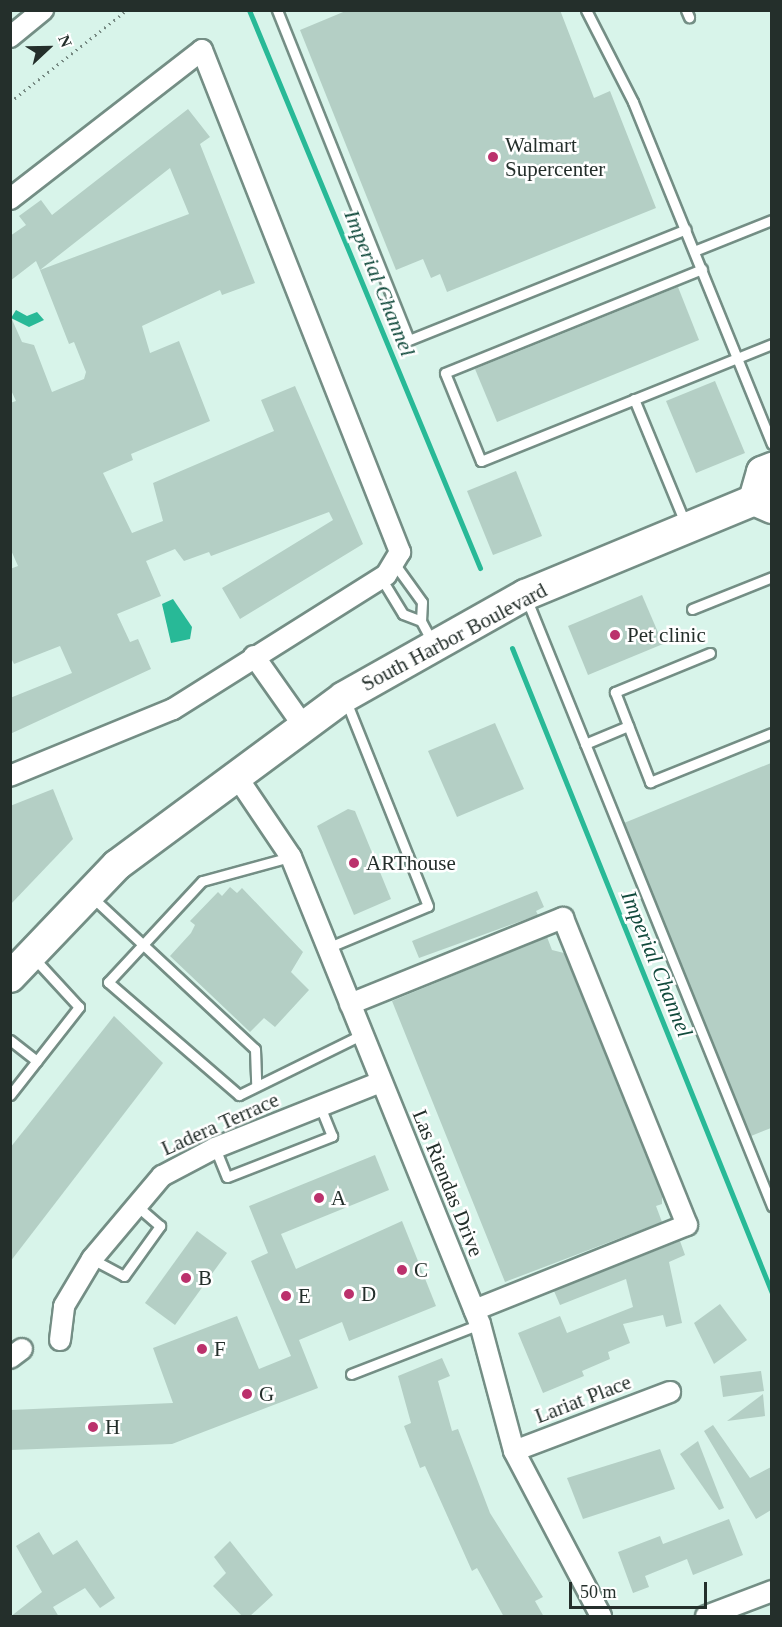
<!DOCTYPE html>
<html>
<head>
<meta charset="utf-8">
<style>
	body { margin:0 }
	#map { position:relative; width:782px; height:1627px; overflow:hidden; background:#d8f4ea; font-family:"Times New Roman",serif }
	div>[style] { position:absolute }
	.water>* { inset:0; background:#28b997 }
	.stream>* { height:5px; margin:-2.5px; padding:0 2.5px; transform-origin:2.5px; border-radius:2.5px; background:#28b997 }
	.building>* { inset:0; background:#b4cfc5 }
	.path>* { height:3px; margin-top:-1.5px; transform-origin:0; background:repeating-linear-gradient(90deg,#768982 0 1.5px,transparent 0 6px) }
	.roads { filter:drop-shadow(2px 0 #748e85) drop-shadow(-2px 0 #748e85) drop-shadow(0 2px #748e85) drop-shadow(0 -2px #748e85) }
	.lane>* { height:9px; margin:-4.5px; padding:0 4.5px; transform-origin:4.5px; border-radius:4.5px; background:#fff }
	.street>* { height:20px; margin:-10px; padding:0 10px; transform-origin:10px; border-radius:10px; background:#fff }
	.primary>* { height:30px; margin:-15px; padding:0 15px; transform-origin:15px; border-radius:15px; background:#fff }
	.dots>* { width:16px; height:16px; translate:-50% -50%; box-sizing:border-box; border:3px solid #fff; border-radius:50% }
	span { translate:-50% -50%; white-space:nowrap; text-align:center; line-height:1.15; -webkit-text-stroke:5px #fff; paint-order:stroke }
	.poi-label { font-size:21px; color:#242f2b }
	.left { translate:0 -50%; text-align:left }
	.street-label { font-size:21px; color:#242f2b }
	.water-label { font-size:22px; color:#114a3c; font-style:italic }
	.frame { position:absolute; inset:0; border:12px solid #242f2b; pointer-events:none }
	.north { position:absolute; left:18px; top:18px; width:60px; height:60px; -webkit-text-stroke:4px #fff; paint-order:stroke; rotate:68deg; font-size:16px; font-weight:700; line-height:24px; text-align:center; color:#242f2b }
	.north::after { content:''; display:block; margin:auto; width:21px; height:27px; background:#242f2b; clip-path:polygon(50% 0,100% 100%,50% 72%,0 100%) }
	.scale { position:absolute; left:569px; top:1582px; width:138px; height:27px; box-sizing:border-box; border:3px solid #242f2b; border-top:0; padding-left:8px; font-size:18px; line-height:21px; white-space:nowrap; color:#242f2b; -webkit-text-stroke:4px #fff; paint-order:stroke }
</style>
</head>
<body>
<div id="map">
	<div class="water">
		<i style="clip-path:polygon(16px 310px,27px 316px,37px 312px,44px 320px,29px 327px,11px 318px)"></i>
		<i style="clip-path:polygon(173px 599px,192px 627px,190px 639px,171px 643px,162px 604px)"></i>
	</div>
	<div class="stream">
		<i style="left:249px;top:10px;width:604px;rotate:67.51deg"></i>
		<i style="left:512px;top:648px;width:695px;rotate:68.05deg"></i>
	</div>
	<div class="building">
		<i style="clip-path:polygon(348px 10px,560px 10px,594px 98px,610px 91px,656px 208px,447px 292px,440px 274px,431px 278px,423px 259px,396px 270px,300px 30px)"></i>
		<i style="clip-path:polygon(188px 109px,210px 137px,200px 144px,255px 283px,222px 295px,220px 290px,142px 326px,150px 353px,179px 341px,210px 421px,131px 454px,133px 460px,103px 473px,132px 533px,163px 521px,153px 483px,274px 431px,261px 400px,295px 386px,363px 544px,240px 619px,222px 588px,333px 520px,329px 512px,211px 556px,209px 552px,184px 561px,175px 549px,146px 561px,161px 596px,117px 614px,130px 642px,138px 639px,151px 669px,10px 734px,10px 698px,72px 673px,60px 646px,14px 664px,10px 656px,10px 569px,18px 566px,10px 548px,10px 403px,16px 401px,10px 388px,10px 315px,22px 342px,34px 345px,52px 392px,84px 379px,86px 372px,74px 342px,69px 344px,40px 270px,189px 214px,170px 168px,40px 270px,36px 261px,10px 281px,10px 236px,26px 225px,19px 216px,41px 200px,52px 215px)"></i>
		<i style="clip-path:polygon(678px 287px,699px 340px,497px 422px,475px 369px)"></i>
		<i style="clip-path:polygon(715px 381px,745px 453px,696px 473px,666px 401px)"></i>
		<i style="clip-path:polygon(516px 471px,542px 536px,493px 555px,467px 491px)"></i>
		<i style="clip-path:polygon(642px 595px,663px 644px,588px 675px,568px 626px)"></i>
		<i style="clip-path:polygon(495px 723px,524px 789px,457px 817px,428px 751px)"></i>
		<i style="clip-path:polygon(771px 763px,771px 1128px,751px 1136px,624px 823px)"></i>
		<i style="clip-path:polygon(53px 789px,73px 839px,10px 905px,10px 806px)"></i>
		<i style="clip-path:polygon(348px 809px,355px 811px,391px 899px,354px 915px,317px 826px)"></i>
		<i style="clip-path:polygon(230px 887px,237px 893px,242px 888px,303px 952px,291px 972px,309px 990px,275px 1027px,264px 1018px,250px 1032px,170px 956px,191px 933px,195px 925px,190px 921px,218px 892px,222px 896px)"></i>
		<i style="clip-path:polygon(537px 891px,544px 907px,536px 911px,538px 915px,419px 958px,412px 941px)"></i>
		<i style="clip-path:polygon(547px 937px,552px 950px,564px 953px,662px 1196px,662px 1204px,656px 1206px,662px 1222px,505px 1282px,392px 1001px)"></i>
		<i style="clip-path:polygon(114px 1016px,163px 1063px,10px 1262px,10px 1148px)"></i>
		<i style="clip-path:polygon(375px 1155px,389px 1190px,281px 1234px,296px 1269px,402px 1221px,436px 1306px,349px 1341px,342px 1322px,299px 1340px,318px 1388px,172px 1444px,10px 1450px,10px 1410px,173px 1403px,153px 1348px,237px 1316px,259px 1369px,291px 1356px,251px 1261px,268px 1253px,249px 1206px)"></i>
		<i style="clip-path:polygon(197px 1231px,227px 1253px,175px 1325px,145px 1303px)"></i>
		<i style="clip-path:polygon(680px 1241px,685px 1255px,669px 1262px,682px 1323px,666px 1327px,663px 1315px,623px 1324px,630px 1343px,608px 1352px,610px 1359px,582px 1371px,584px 1376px,543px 1393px,518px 1333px,560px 1316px,567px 1333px,633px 1307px,626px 1279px,560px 1305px,554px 1291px)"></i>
		<i style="clip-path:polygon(720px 1304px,747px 1340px,714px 1364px,694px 1323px)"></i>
		<i style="clip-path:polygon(442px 1358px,450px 1376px,438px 1381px,452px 1431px,458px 1429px,490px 1513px,543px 1597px,535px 1601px,544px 1617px,504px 1617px,477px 1568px,472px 1571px,425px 1466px,420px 1468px,404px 1426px,411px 1423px,398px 1376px)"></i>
		<i style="clip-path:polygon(761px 1371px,764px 1391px,723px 1397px,720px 1376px)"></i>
		<i style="clip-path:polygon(763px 1394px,765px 1416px,727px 1421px)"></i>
		<i style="clip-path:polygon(713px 1425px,750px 1478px,771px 1467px,771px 1510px,756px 1519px,704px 1431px)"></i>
		<i style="clip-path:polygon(698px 1441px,724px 1508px,719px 1510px,680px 1454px)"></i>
		<i style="clip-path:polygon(660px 1449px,675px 1489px,583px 1519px,567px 1478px)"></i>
		<i style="clip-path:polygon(729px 1519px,743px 1555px,693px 1575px,687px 1559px,645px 1576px,649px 1587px,633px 1593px,618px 1552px,660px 1536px,663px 1544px)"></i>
		<i style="clip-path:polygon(39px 1532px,53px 1555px,77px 1540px,115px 1598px,100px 1608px,85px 1588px,53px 1607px,59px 1617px,10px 1617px,42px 1592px,16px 1546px)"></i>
		<i style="clip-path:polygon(230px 1541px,273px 1595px,249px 1617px,243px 1617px,213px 1586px,226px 1573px,214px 1557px)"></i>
	</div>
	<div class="path">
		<i style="left:10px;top:102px;width:149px;rotate:-38.2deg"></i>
	</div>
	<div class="roads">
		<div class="lane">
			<i style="left:277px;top:10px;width:355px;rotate:68.2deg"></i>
			<i style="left:409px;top:340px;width:298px;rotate:-21.8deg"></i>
			<i style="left:586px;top:10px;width:103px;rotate:62.9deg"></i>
			<i style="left:633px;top:102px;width:369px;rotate:67.9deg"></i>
			<i style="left:686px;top:10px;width:8px;rotate:67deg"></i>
			<i style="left:694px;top:251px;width:84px;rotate:-21.7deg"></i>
			<i style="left:702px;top:269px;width:277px;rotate:158deg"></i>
			<i style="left:445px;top:373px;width:95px;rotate:67.8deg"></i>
			<i style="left:481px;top:461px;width:314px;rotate:-21.9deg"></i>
			<i style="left:634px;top:399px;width:136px;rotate:67.6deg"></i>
			<i style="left:396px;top:566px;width:44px;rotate:54.2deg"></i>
			<i style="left:422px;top:602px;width:19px;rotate:93deg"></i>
			<i style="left:421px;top:621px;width:24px;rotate:62deg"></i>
			<i style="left:381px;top:578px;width:42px;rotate:58.6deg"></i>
			<i style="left:403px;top:614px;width:19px;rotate:21deg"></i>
			<i style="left:527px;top:600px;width:654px;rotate:67.99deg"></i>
			<i style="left:692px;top:609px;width:86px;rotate:-21.8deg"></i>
			<i style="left:710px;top:653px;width:103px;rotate:157.7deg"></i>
			<i style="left:615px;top:692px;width:97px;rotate:68.7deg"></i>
			<i style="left:650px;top:782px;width:131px;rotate:-21.9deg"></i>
			<i style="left:585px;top:744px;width:47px;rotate:-22.7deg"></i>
			<i style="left:290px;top:857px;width:91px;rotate:164.7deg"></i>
			<i style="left:202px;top:881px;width:138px;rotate:132.9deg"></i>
			<i style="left:108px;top:982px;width:173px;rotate:40.8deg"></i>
			<i style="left:239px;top:1095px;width:136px;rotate:-26.2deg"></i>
			<i style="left:93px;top:898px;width:221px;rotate:43deg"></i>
			<i style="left:255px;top:1049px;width:34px;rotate:88deg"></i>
			<i style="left:327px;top:948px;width:109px;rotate:-22.6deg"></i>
			<i style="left:428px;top:906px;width:221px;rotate:-111.8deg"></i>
			<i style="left:10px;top:1040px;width:34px;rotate:38deg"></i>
			<i style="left:10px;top:1095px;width:112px;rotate:-51.9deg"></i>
			<i style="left:79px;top:1007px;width:68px;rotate:-132.6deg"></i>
			<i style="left:215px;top:1148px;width:31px;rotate:68deg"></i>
			<i style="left:227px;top:1177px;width:113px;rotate:-21.3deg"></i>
			<i style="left:332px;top:1136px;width:31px;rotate:-112deg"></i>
			<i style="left:92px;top:1259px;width:36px;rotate:28deg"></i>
			<i style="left:124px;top:1276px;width:62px;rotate:-54.2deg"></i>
			<i style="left:160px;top:1226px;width:32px;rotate:-139deg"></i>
			<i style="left:351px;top:1374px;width:138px;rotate:-21.2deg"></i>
		</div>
		<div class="street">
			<i style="left:10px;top:37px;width:43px;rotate:-39.3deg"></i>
			<i style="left:10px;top:199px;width:243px;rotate:-37.8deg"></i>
			<i style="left:202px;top:50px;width:540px;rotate:68.47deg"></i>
			<i style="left:400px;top:552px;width:27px;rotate:121deg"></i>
			<i style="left:386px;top:575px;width:252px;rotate:147.8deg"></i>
			<i style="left:173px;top:709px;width:176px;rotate:157.7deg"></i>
			<i style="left:254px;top:656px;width:83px;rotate:54.8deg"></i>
			<i style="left:235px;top:774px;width:100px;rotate:56deg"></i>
			<i style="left:291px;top:857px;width:504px;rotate:67.97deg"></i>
			<i style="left:480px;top:1324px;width:131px;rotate:75deg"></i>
			<i style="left:514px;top:1451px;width:187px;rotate:62.2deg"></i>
			<i style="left:350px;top:1004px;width:230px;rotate:-22deg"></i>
			<i style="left:563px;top:918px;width:331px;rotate:68deg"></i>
			<i style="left:687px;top:1225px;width:229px;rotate:158.2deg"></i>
			<i style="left:60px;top:1340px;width:34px;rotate:-83deg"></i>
			<i style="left:64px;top:1306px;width:55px;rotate:-59.2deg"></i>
			<i style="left:92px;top:1259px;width:109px;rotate:-49.9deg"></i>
			<i style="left:162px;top:1176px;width:60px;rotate:-27.8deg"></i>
			<i style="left:215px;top:1148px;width:179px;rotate:-21.7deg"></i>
			<i style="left:10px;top:1358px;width:15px;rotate:-37deg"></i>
			<i style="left:514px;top:1451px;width:167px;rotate:-20.7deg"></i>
			<i style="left:706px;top:1616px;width:71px;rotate:-20.7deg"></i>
		</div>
		<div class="primary">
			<i style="left:754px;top:500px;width:29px;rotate:-74deg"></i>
			<i style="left:762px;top:472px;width:11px;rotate:-22deg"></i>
			<i style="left:10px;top:977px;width:155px;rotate:-46.3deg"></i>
			<i style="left:117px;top:865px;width:282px;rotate:-36.5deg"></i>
			<i style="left:344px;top:697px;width:208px;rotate:-29.4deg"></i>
			<i style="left:525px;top:595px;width:248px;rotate:-22.5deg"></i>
			<i style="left:754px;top:500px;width:20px;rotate:24deg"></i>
		</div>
	</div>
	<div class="dots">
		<i style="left:493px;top:157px;background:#bb316c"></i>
		<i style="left:615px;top:635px;background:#bb316c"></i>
		<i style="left:354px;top:863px;background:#bb316c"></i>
		<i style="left:319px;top:1198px;background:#bb316c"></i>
		<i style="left:402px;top:1270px;background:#bb316c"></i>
		<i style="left:186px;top:1278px;background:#bb316c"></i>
		<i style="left:349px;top:1294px;background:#bb316c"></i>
		<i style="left:286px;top:1296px;background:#bb316c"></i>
		<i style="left:202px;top:1349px;background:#bb316c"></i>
		<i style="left:247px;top:1394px;background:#bb316c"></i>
		<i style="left:93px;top:1427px;background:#bb316c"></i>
	</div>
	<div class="poi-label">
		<span class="left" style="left:505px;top:157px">Walmart<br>Supercenter</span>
		<span class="left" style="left:627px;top:635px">Pet clinic</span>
		<span class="left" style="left:366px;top:863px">ARThouse</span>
		<span class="left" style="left:331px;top:1198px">A</span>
		<span class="left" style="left:414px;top:1270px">C</span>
		<span class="left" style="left:198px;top:1278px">B</span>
		<span class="left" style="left:361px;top:1294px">D</span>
		<span class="left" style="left:298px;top:1296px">E</span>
		<span class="left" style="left:214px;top:1349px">F</span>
		<span class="left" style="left:259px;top:1394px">G</span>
		<span class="left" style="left:105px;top:1427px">H</span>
	</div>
	<div class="street-label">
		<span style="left:454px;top:637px;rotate:-28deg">South Harbor Boulevard</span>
		<span style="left:220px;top:1124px;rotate:-24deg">Ladera Terrace</span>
		<span style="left:448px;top:1183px;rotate:68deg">Las Riendas Drive</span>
		<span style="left:583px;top:1399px;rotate:-21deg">Lariat Place</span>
	</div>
	<div class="water-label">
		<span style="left:380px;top:283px;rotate:68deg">Imperial Channel</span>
		<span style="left:657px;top:964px;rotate:68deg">Imperial Channel</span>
	</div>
	<div class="frame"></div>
	<div class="north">N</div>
	<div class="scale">50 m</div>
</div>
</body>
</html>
